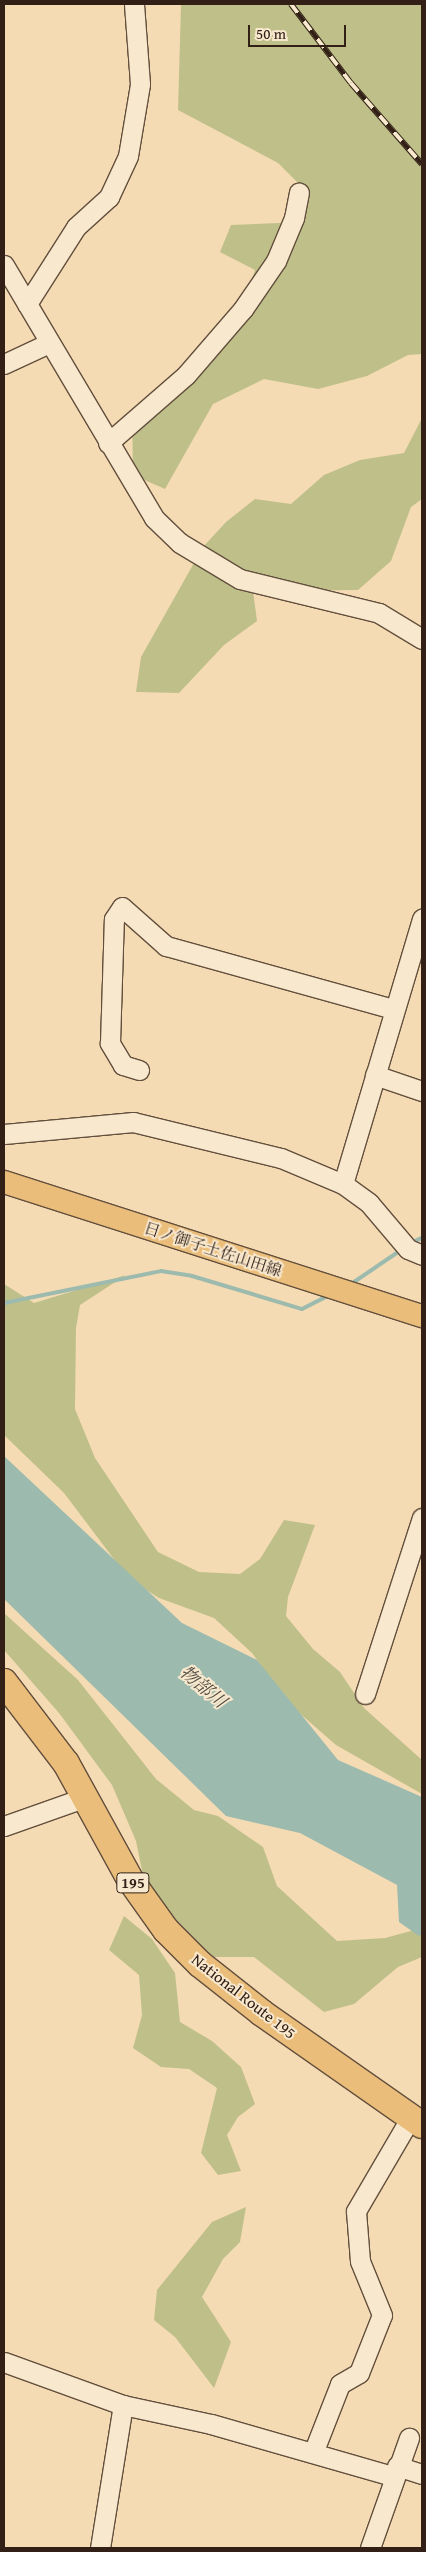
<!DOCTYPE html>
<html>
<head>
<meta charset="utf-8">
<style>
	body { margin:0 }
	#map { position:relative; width:426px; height:2552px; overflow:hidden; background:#f5dbb3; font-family:"Gentium Book Plus","Noto Serif JP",serif }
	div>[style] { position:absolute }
	.green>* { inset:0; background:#bfbf8a }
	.water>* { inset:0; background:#9cbbae }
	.stream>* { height:4px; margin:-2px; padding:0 2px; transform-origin:2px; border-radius:2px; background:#9cbbae }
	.roads { filter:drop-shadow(1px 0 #634f3d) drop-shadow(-1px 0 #634f3d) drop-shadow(0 1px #634f3d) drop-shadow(0 -1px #634f3d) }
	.minor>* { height:19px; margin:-9.5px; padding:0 9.5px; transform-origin:9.5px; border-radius:9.5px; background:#f8e8ce }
	.major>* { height:22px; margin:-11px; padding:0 11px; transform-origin:11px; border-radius:11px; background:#eabe7a }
	.highway>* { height:26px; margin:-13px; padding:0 13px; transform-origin:13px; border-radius:13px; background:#eabe7a }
	.rail>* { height:5.5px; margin-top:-2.75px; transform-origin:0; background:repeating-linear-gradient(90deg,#f8e8ce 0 11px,#322016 0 22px); box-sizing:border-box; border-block:1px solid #322016 }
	span { translate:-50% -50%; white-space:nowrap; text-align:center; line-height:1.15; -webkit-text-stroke:4px #f8e8ce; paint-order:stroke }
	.shield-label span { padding:1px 4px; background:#f8e8ce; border:1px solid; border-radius:4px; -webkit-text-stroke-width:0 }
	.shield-label { font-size:15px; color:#322016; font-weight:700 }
	.street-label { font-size:16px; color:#322016 }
	.water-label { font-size:18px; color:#524e44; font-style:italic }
	.frame { position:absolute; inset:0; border:5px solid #322016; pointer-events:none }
	.scale { position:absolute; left:248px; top:25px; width:98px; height:22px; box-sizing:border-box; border:2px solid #322016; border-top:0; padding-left:6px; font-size:15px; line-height:18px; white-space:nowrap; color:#322016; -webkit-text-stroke:4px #f8e8ce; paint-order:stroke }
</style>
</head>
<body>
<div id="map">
	<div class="green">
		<i style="clip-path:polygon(181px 4px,422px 4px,422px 354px,408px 355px,367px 376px,318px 389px,264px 379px,213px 404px,165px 489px,133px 475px,132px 410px,241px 312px,255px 270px,220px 252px,231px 225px,304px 222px,310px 195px,278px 163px,178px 110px)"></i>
		<i style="clip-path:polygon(422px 418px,422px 499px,411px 507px,391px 561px,358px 590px,253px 591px,257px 621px,224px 645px,179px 693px,136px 692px,141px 657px,203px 547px,226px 522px,255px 499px,291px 504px,324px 475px,360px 460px,404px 453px)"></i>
		<i style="clip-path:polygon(126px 1275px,80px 1305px,76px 1328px,75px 1409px,95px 1458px,158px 1552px,199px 1572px,240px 1574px,260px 1559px,284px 1520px,315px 1525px,288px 1597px,286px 1616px,313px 1649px,340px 1672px,364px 1708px,422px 1760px,422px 1794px,336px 1745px,289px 1704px,252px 1653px,214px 1618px,159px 1598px,129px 1579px,64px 1493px,4px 1435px,4px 1284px,34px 1303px)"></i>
		<i style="clip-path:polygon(4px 1613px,78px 1680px,156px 1779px,194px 1810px,218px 1816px,263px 1847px,277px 1886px,337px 1941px,385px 1938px,422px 1928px,422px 1957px,398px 1967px,354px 2004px,324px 2012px,254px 1957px,209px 1957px,146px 1890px,136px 1841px,112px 1785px,59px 1713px,4px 1650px)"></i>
		<i style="clip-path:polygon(124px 1916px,152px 1939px,175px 1973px,180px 2022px,212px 2041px,241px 2067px,255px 2104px,238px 2117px,227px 2135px,241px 2171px,218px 2175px,201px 2153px,217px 2088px,189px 2069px,161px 2067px,133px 2048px,142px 2015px,139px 1975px,109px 1950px)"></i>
		<i style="clip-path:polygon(246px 2207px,240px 2242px,223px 2259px,202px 2297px,231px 2342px,214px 2388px,175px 2337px,154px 2320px,157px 2290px,212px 2222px)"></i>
	</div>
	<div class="water">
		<i style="clip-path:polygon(4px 1456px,182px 1623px,257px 1660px,338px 1760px,422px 1797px,422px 1934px,419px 1936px,399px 1922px,397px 1885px,300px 1833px,226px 1816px,4px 1599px)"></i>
	</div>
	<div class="stream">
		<i style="left:410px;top:1243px;width:13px;rotate:-23deg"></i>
		<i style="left:351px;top:1284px;width:60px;rotate:-34.2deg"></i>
		<i style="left:4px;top:1303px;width:160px;rotate:-11.5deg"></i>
		<i style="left:161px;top:1271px;width:31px;rotate:9deg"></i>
		<i style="left:192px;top:1276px;width:115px;rotate:16.7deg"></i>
		<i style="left:302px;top:1309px;width:30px;rotate:-27deg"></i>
	</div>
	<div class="roads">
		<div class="minor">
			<i style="left:4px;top:265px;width:294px;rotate:59.3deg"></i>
			<i style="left:154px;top:518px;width:36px;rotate:44deg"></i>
			<i style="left:180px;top:543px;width:70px;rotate:31deg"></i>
			<i style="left:240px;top:579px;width:143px;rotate:13.7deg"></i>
			<i style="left:379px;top:613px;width:50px;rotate:31.2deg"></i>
			<i style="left:27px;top:304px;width:91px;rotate:-57.5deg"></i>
			<i style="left:76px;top:227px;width:45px;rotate:-42.3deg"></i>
			<i style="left:109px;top:197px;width:45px;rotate:-65.1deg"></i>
			<i style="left:128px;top:156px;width:73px;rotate:-80.5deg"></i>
			<i style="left:140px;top:84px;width:80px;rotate:-94.3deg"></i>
			<i style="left:4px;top:364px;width:50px;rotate:-25deg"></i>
			<i style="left:108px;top:443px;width:103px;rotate:-41.1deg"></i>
			<i style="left:186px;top:375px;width:87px;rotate:-49.2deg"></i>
			<i style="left:243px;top:309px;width:58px;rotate:-55.5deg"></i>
			<i style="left:276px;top:261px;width:47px;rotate:-67.3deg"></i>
			<i style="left:294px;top:218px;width:26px;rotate:-79deg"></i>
			<i style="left:139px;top:1070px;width:17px;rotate:-163deg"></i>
			<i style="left:123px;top:1065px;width:26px;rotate:-121deg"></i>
			<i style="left:110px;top:1043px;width:124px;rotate:-88.2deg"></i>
			<i style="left:114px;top:919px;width:14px;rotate:-56deg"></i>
			<i style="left:122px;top:907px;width:59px;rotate:41.6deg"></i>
			<i style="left:166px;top:946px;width:236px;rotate:15.5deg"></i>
			<i style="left:375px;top:1075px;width:50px;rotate:18.8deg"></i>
			<i style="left:4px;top:1134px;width:130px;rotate:-5.3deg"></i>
			<i style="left:133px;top:1122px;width:152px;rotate:13.7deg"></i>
			<i style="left:281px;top:1158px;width:67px;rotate:22.8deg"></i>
			<i style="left:343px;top:1184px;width:32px;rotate:36deg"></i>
			<i style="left:369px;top:1203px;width:60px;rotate:49.7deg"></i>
			<i style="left:408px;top:1249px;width:15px;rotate:23deg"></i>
			<i style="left:343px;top:1184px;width:277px;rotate:-73.4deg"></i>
			<i style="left:365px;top:1694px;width:185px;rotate:-72.1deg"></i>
			<i style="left:4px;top:1826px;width:87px;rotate:-19.5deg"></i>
			<i style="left:4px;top:2362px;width:127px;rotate:19.9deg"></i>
			<i style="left:123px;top:2405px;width:90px;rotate:12.2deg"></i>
			<i style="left:211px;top:2424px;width:188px;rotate:16deg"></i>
			<i style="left:313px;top:2453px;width:74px;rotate:-68.6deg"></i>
			<i style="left:340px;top:2384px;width:22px;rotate:-30deg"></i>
			<i style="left:359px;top:2373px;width:62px;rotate:-68.4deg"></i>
			<i style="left:382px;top:2315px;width:58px;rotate:-112.2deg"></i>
			<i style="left:360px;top:2261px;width:50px;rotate:-94.6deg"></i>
			<i style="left:356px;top:2211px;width:109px;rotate:-59.7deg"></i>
			<i style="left:397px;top:2466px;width:26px;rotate:18deg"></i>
			<i style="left:100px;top:2548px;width:145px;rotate:-80.9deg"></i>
			<i style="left:370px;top:2548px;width:117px;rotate:-70.5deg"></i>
		</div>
		<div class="major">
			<i style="left:4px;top:1182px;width:439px;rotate:17.8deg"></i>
		</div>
		<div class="highway">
			<i style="left:4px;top:1682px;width:102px;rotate:52.6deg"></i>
			<i style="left:66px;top:1763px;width:135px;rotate:61.2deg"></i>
			<i style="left:131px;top:1881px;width:60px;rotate:54.5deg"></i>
			<i style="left:166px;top:1930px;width:48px;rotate:45deg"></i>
			<i style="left:200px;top:1964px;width:79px;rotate:38.3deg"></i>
			<i style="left:262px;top:2013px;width:195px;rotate:35deg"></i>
		</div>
	</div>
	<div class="rail">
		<i style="left:291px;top:4px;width:99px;rotate:52.8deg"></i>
		<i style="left:351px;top:83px;width:108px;rotate:48.8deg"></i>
	</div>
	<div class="shield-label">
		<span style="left:133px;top:1883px">195</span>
	</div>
	<div class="street-label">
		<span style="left:213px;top:1249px;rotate:18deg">日ノ御子土佐山田線</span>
		<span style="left:244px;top:1996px;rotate:38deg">National Route 195</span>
	</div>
	<div class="water-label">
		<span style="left:203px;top:1687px;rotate:40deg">物部川</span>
	</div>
	<div class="frame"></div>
	<div class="scale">50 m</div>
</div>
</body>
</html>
